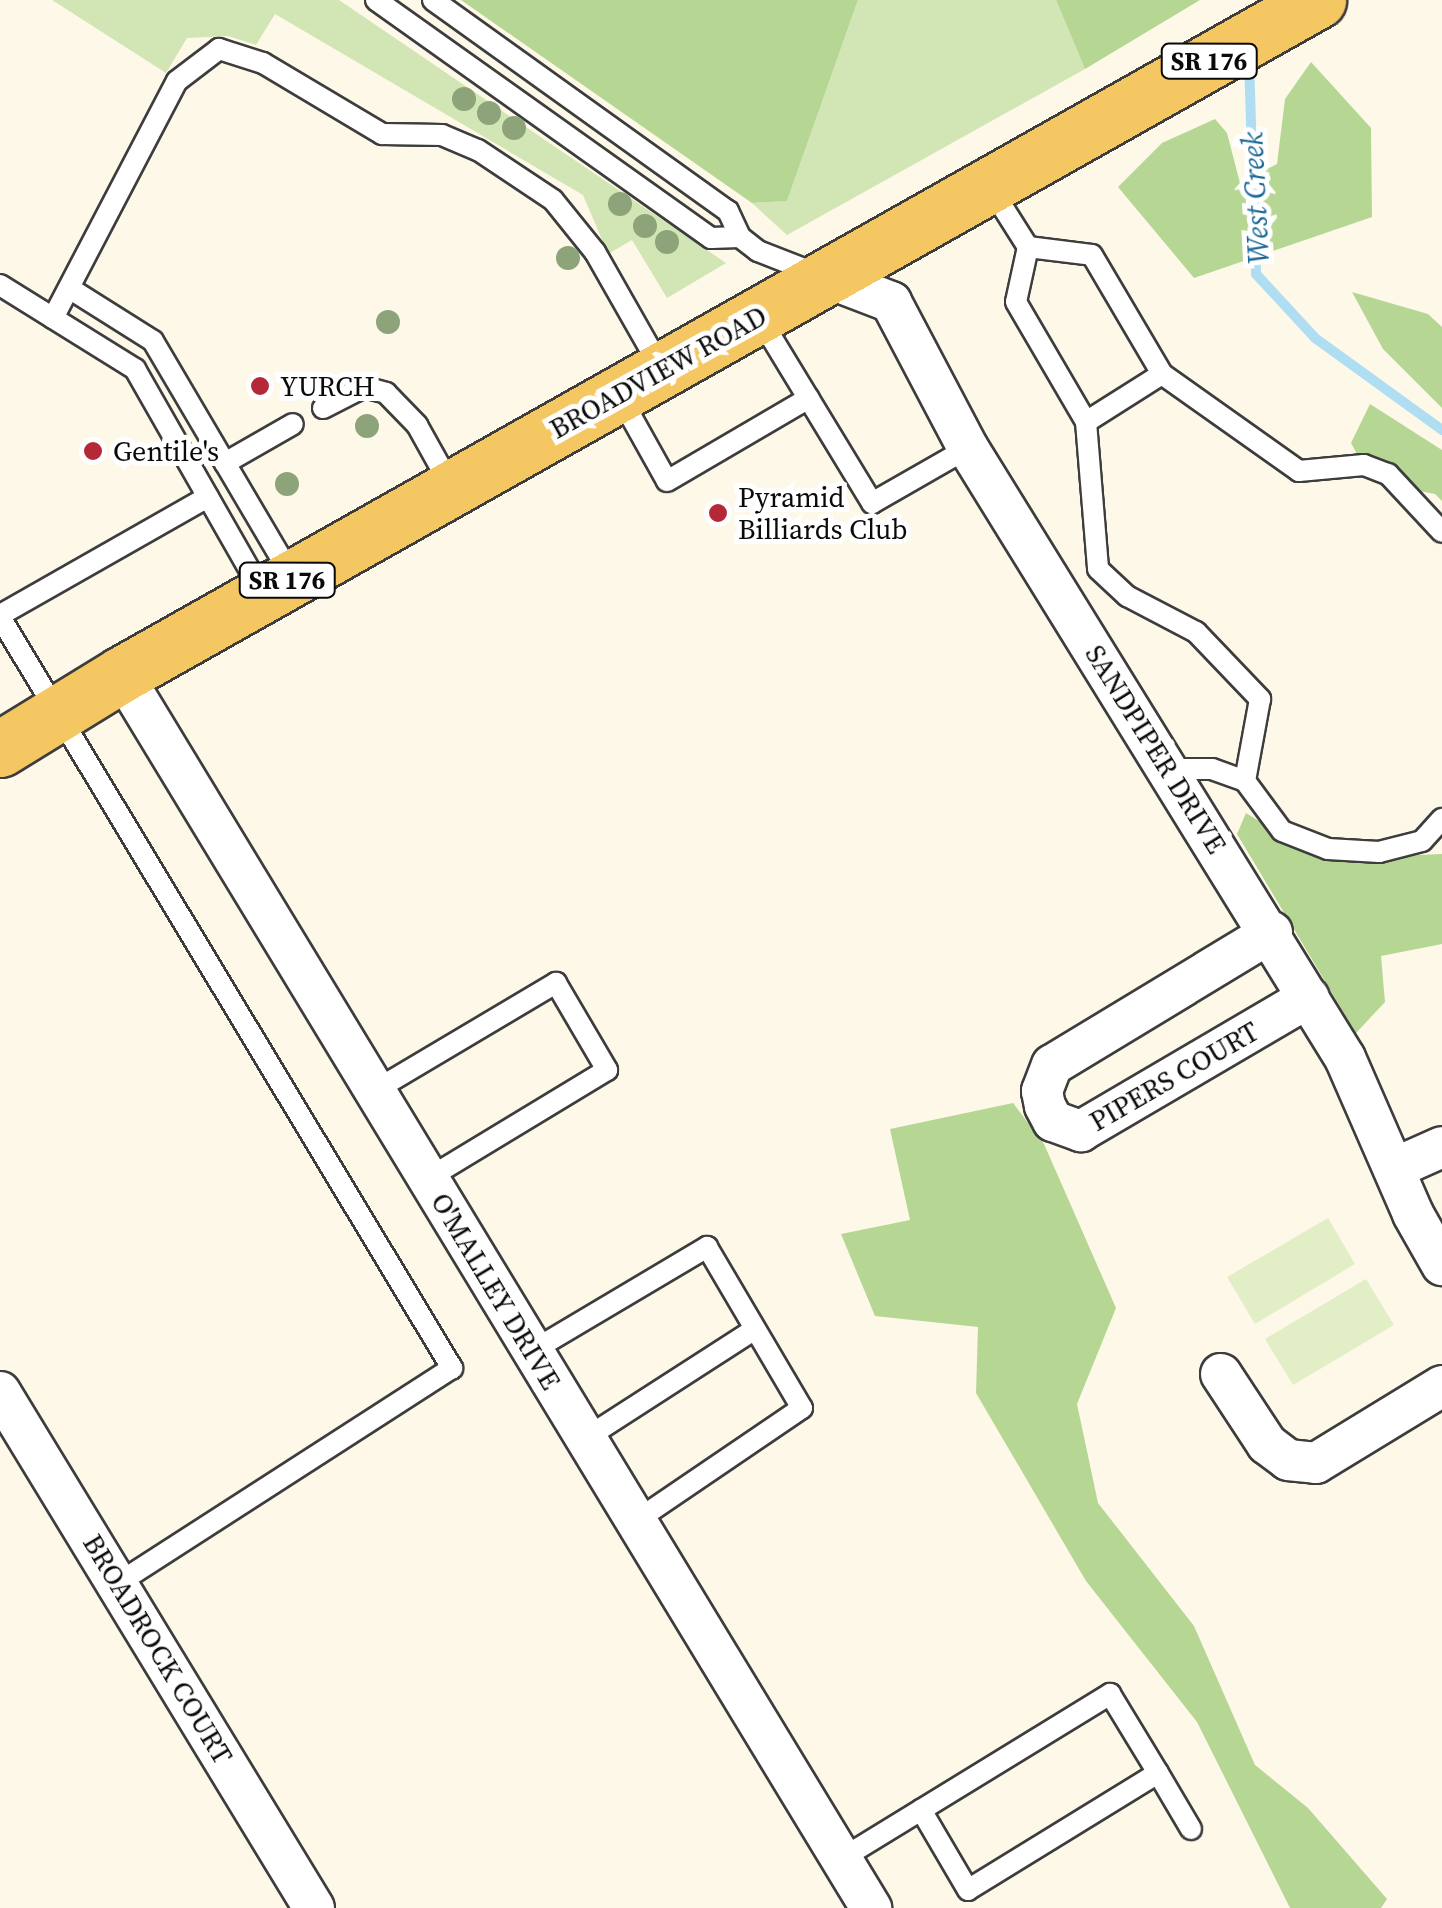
<!DOCTYPE html>
<html>
<head>
<meta charset="utf-8">
<style>
	body { margin:0 }
	#map { position:relative; width:1442px; height:1908px; overflow:hidden; background:#fef8e8; font-family:"Source Serif 4",serif }
	div>[style] { position:absolute }
	.green>* { inset:0; background:#d1e6b4 }
	.forest>* { inset:0; background:#b6d694 }
	.pitch>* { inset:0; background:#e2eec6 }
	.stream>* { height:10px; margin:-5px; padding:0 5px; transform-origin:5px; border-radius:5px; background:#afdef3 }
	.roads { filter:drop-shadow(2px 0 #3d3d3d) drop-shadow(-2px 0 #3d3d3d) drop-shadow(0 2px #3d3d3d) drop-shadow(0 -2px #3d3d3d) }
	.service>* { height:20px; margin:-10px; padding:0 10px; transform-origin:10px; border-radius:10px; background:#fff }
	.minor>* { height:40px; margin:-20px; padding:0 20px; transform-origin:20px; border-radius:20px; background:#fff }
	.primary>* { height:55px; margin:-27.5px; padding:0 27.5px; transform-origin:27.5px; border-radius:27.5px; background:#f4c763 }
	.trees>* { width:24px; height:24px; margin:-12px; border-radius:50%; background:#8da379 }
	.dots>* { width:28px; height:28px; translate:-50% -50%; box-sizing:border-box; border:5px solid #fff; border-radius:50% }
	span { translate:-50% -50%; white-space:nowrap; text-align:center; line-height:1.15; -webkit-text-stroke:10px #fff; paint-order:stroke }
	.shield-label span { padding:2px 8px; background:#fff; border:2px solid; border-radius:8px; -webkit-text-stroke-width:0 }
	.shield-label { font-size:25px; color:#0a0a0a; font-weight:700 }
	.street-label { font-size:28px; color:#0a0a0a }
	.poi-label { font-size:28px; color:#0a0a0a }
	.left { translate:0 -50%; text-align:left }
	.water-label { font-size:30px; color:#1a6896; font-style:italic }
</style>
</head>
<body>
<div id="map">
	<div class="green">
		<i style="clip-path:polygon(52px 0,339px 0,726px 263px,667px 298px,632px 240px,608px 254px,583px 195px,275px 14px,256px 45px,228px 36px,187px 38px,166px 73px)"></i>
		<i style="clip-path:polygon(858px 0,1056px 0,1085px 69px,787px 235px,752px 203px,787px 201px)"></i>
	</div>
	<div class="forest">
		<i style="clip-path:polygon(461px 0,858px 0,787px 201px,752px 203px)"></i>
		<i style="clip-path:polygon(1056px 0,1200px 0,1085px 69px)"></i>
		<i style="clip-path:polygon(1311px 62px,1371px 128px,1372px 217px,1194px 278px,1118px 187px,1162px 143px,1215px 119px,1227px 133px,1240px 183px,1277px 164px,1285px 99px)"></i>
		<i style="clip-path:polygon(1352px 292px,1428px 314px,1442px 327px,1442px 408px,1383px 349px)"></i>
		<i style="clip-path:polygon(1370px 404px,1442px 450px,1442px 501px,1435px 494px,1372px 482px,1351px 443px)"></i>
		<i style="clip-path:polygon(1246px 813px,1320px 859px,1442px 854px,1442px 944px,1381px 956px,1385px 1002px,1356px 1033px,1237px 834px)"></i>
		<i style="clip-path:polygon(1013px 1103px,1044px 1144px,1116px 1308px,1077px 1404px,1098px 1503px,1194px 1626px,1255px 1765px,1308px 1808px,1387px 1899px,1381px 1908px,1290px 1908px,1197px 1722px,1086px 1581px,976px 1393px,978px 1327px,875px 1316px,841px 1234px,910px 1220px,890px 1129px)"></i>
	</div>
	<div class="pitch">
		<i style="clip-path:polygon(1328px 1218px,1355px 1264px,1255px 1324px,1227px 1277px)"></i>
		<i style="clip-path:polygon(1366px 1279px,1394px 1325px,1293px 1385px,1265px 1339px)"></i>
	</div>
	<div class="stream">
		<i style="left:1249px;top:61px;width:213px;rotate:88.1deg"></i>
		<i style="left:1256px;top:274px;width:87px;rotate:47.3deg"></i>
		<i style="left:1315px;top:338px;width:157px;rotate:35.9deg"></i>
	</div>
	<div class="roads">
		<div class="service">
			<i style="left:376px;top:0;width:411px;rotate:35.4deg"></i>
			<i style="left:711px;top:238px;width:29px;rotate:-2deg"></i>
			<i style="left:433px;top:0;width:363px;rotate:35.6deg"></i>
			<i style="left:728px;top:211px;width:29px;rotate:65deg"></i>
			<i style="left:740px;top:237px;width:23px;rotate:38deg"></i>
			<i style="left:758px;top:251px;width:60px;rotate:21.4deg"></i>
			<i style="left:990px;top:187px;width:71px;rotate:57.7deg"></i>
			<i style="left:1028px;top:247px;width:64px;rotate:7.1deg"></i>
			<i style="left:1092px;top:255px;width:138px;rotate:59.5deg"></i>
			<i style="left:1162px;top:374px;width:168px;rotate:35.3deg"></i>
			<i style="left:1299px;top:471px;width:65px;rotate:-5.3deg"></i>
			<i style="left:1364px;top:465px;width:26px;rotate:21deg"></i>
			<i style="left:1388px;top:474px;width:79px;rotate:47deg"></i>
			<i style="left:1028px;top:247px;width:56px;rotate:102.3deg"></i>
			<i style="left:1016px;top:302px;width:139px;rotate:59.7deg"></i>
			<i style="left:1086px;top:422px;width:147px;rotate:85.3deg"></i>
			<i style="left:1098px;top:569px;width:40px;rotate:43deg"></i>
			<i style="left:1127px;top:596px;width:78px;rotate:27.6deg"></i>
			<i style="left:1196px;top:632px;width:93px;rotate:46.3deg"></i>
			<i style="left:1260px;top:699px;width:83px;rotate:100.4deg"></i>
			<i style="left:0;top:285px;width:62px;rotate:31.9deg"></i>
			<i style="left:53px;top:318px;width:267px;rotate:-62.4deg"></i>
			<i style="left:177px;top:81px;width:53px;rotate:-37.3deg"></i>
			<i style="left:219px;top:49px;width:46px;rotate:17.7deg"></i>
			<i style="left:263px;top:63px;width:139px;rotate:30.8deg"></i>
			<i style="left:382px;top:134px;width:60px;rotate:1deg"></i>
			<i style="left:442px;top:135px;width:39px;rotate:23deg"></i>
			<i style="left:478px;top:150px;width:90px;rotate:33.7deg"></i>
			<i style="left:553px;top:200px;width:67px;rotate:51.1deg"></i>
			<i style="left:595px;top:252px;width:133px;rotate:60.4deg"></i>
			<i style="left:69px;top:288px;width:99px;rotate:32.2deg"></i>
			<i style="left:153px;top:341px;width:142px;rotate:59.5deg"></i>
			<i style="left:759px;top:317px;width:218px;rotate:58.7deg"></i>
			<i style="left:872px;top:503px;width:111px;rotate:-29.8deg"></i>
			<i style="left:53px;top:318px;width:97px;rotate:31.9deg"></i>
			<i style="left:135px;top:369px;width:257px;rotate:60.3deg"></i>
			<i style="left:619px;top:395px;width:98px;rotate:60.8deg"></i>
			<i style="left:667px;top:481px;width:164px;rotate:-30.3deg"></i>
			<i style="left:323px;top:408px;width:46px;rotate:-27.1deg"></i>
			<i style="left:364px;top:387px;width:23px;rotate:15deg"></i>
			<i style="left:386px;top:393px;width:45px;rotate:45.9deg"></i>
			<i style="left:417px;top:425px;width:70px;rotate:60.9deg"></i>
			<i style="left:1086px;top:422px;width:90px;rotate:-32.3deg"></i>
			<i style="left:291px;top:575px;width:130px;rotate:-120.5deg"></i>
			<i style="left:225px;top:463px;width:78px;rotate:-29.8deg"></i>
			<i style="left:0;top:615px;width:239px;rotate:-29.6deg"></i>
			<i style="left:0;top:617px;width:877px;rotate:58.96deg"></i>
			<i style="left:452px;top:1368px;width:396px;rotate:147.2deg"></i>
			<i style="left:1169px;top:769px;width:43px"></i>
			<i style="left:1212px;top:769px;width:35px;rotate:20deg"></i>
			<i style="left:1245px;top:781px;width:62px;rotate:53.5deg"></i>
			<i style="left:1282px;top:831px;width:49px;rotate:21.4deg"></i>
			<i style="left:1328px;top:849px;width:51px;rotate:3.4deg"></i>
			<i style="left:1379px;top:852px;width:44px;rotate:-14.3deg"></i>
			<i style="left:1422px;top:841px;width:30px;rotate:-48deg"></i>
			<i style="left:374px;top:1091px;width:212px;rotate:-30.7deg"></i>
			<i style="left:556px;top:983px;width:101px;rotate:59.6deg"></i>
			<i style="left:607px;top:1070px;width:210px;rotate:148.8deg"></i>
			<i style="left:532px;top:1351px;width:204px;rotate:-30.7deg"></i>
			<i style="left:707px;top:1247px;width:187px;rotate:59.5deg"></i>
			<i style="left:802px;top:1408px;width:201px;rotate:145.8deg"></i>
			<i style="left:586px;top:1438px;width:201px;rotate:-32.8deg"></i>
			<i style="left:1158px;top:1773px;width:65px;rotate:59.5deg"></i>
			<i style="left:841px;top:1859px;width:316px;rotate:-31.5deg"></i>
			<i style="left:1110px;top:1694px;width:92px;rotate:58.7deg"></i>
			<i style="left:1158px;top:1773px;width:223px;rotate:148.4deg"></i>
			<i style="left:968px;top:1890px;width:93px;rotate:-120.4deg"></i>
		</div>
		<div class="minor">
			<i style="left:826px;top:277px;width:70px;rotate:21deg"></i>
			<i style="left:891px;top:302px;width:165px;rotate:62.2deg"></i>
			<i style="left:968px;top:448px;width:717px;rotate:58.28deg"></i>
			<i style="left:1345px;top:1058px;width:170px;rotate:66.4deg"></i>
			<i style="left:1413px;top:1214px;width:59px;rotate:60.4deg"></i>
			<i style="left:122px;top:674px;width:1444px;rotate:58.74deg"></i>
			<i style="left:1272px;top:932px;width:257px;rotate:148.8deg"></i>
			<i style="left:1052px;top:1065px;width:28px;rotate:111deg"></i>
			<i style="left:1042px;top:1091px;width:15px;rotate:79deg"></i>
			<i style="left:1045px;top:1106px;width:17px;rotate:62deg"></i>
			<i style="left:1053px;top:1121px;width:30px;rotate:20deg"></i>
			<i style="left:1081px;top:1131px;width:264px;rotate:-30.4deg"></i>
			<i style="left:1395px;top:1168px;width:51px;rotate:-24.1deg"></i>
			<i style="left:1221px;top:1374px;width:84px;rotate:56.7deg"></i>
			<i style="left:1267px;top:1444px;width:26px;rotate:37deg"></i>
			<i style="left:1288px;top:1460px;width:28px;rotate:6deg"></i>
			<i style="left:1316px;top:1463px;width:148px;rotate:-31.4deg"></i>
			<i style="left:0;top:1392px;width:604px;rotate:58.68deg"></i>
		</div>
		<div class="primary">
			<i style="left:0;top:749px;width:143px;rotate:-31.6deg"></i>
			<i style="left:122px;top:674px;width:1373px;rotate:-29.4deg"></i>
		</div>
	</div>
	<div class="trees">
		<i style="left:464px;top:99px"></i>
		<i style="left:489px;top:113px"></i>
		<i style="left:514px;top:128px"></i>
		<i style="left:620px;top:204px"></i>
		<i style="left:645px;top:226px"></i>
		<i style="left:667px;top:242px"></i>
		<i style="left:568px;top:258px"></i>
		<i style="left:388px;top:322px"></i>
		<i style="left:367px;top:426px"></i>
		<i style="left:287px;top:484px"></i>
	</div>
	<div class="dots">
		<i style="left:260px;top:386px;background:#b42838"></i>
		<i style="left:93px;top:451px;background:#b42838"></i>
		<i style="left:718px;top:513px;background:#b42838"></i>
	</div>
	<div class="shield-label">
		<span style="left:1209px;top:61px">SR 176</span>
		<span style="left:287px;top:580px">SR 176</span>
	</div>
	<div class="street-label">
		<span style="left:658px;top:372px;rotate:-29deg">BROADVIEW ROAD</span>
		<span style="left:1156px;top:749px;rotate:58deg">SANDPIPER DRIVE</span>
		<span style="left:1174px;top:1076px;rotate:-30deg">PIPERS COURT</span>
		<span style="left:496px;top:1291px;rotate:59deg">O'MALLEY DRIVE</span>
		<span style="left:158px;top:1649px;rotate:59deg">BROADROCK COURT</span>
	</div>
	<div class="poi-label">
		<span class="left" style="left:280px;top:386px">YURCH</span>
		<span class="left" style="left:113px;top:451px">Gentile's</span>
		<span class="left" style="left:738px;top:513px">Pyramid<br>Billiards Club</span>
	</div>
	<div class="water-label">
		<span style="left:1256px;top:198px;rotate:-93deg">West Creek</span>
	</div>
</div>
</body>
</html>
